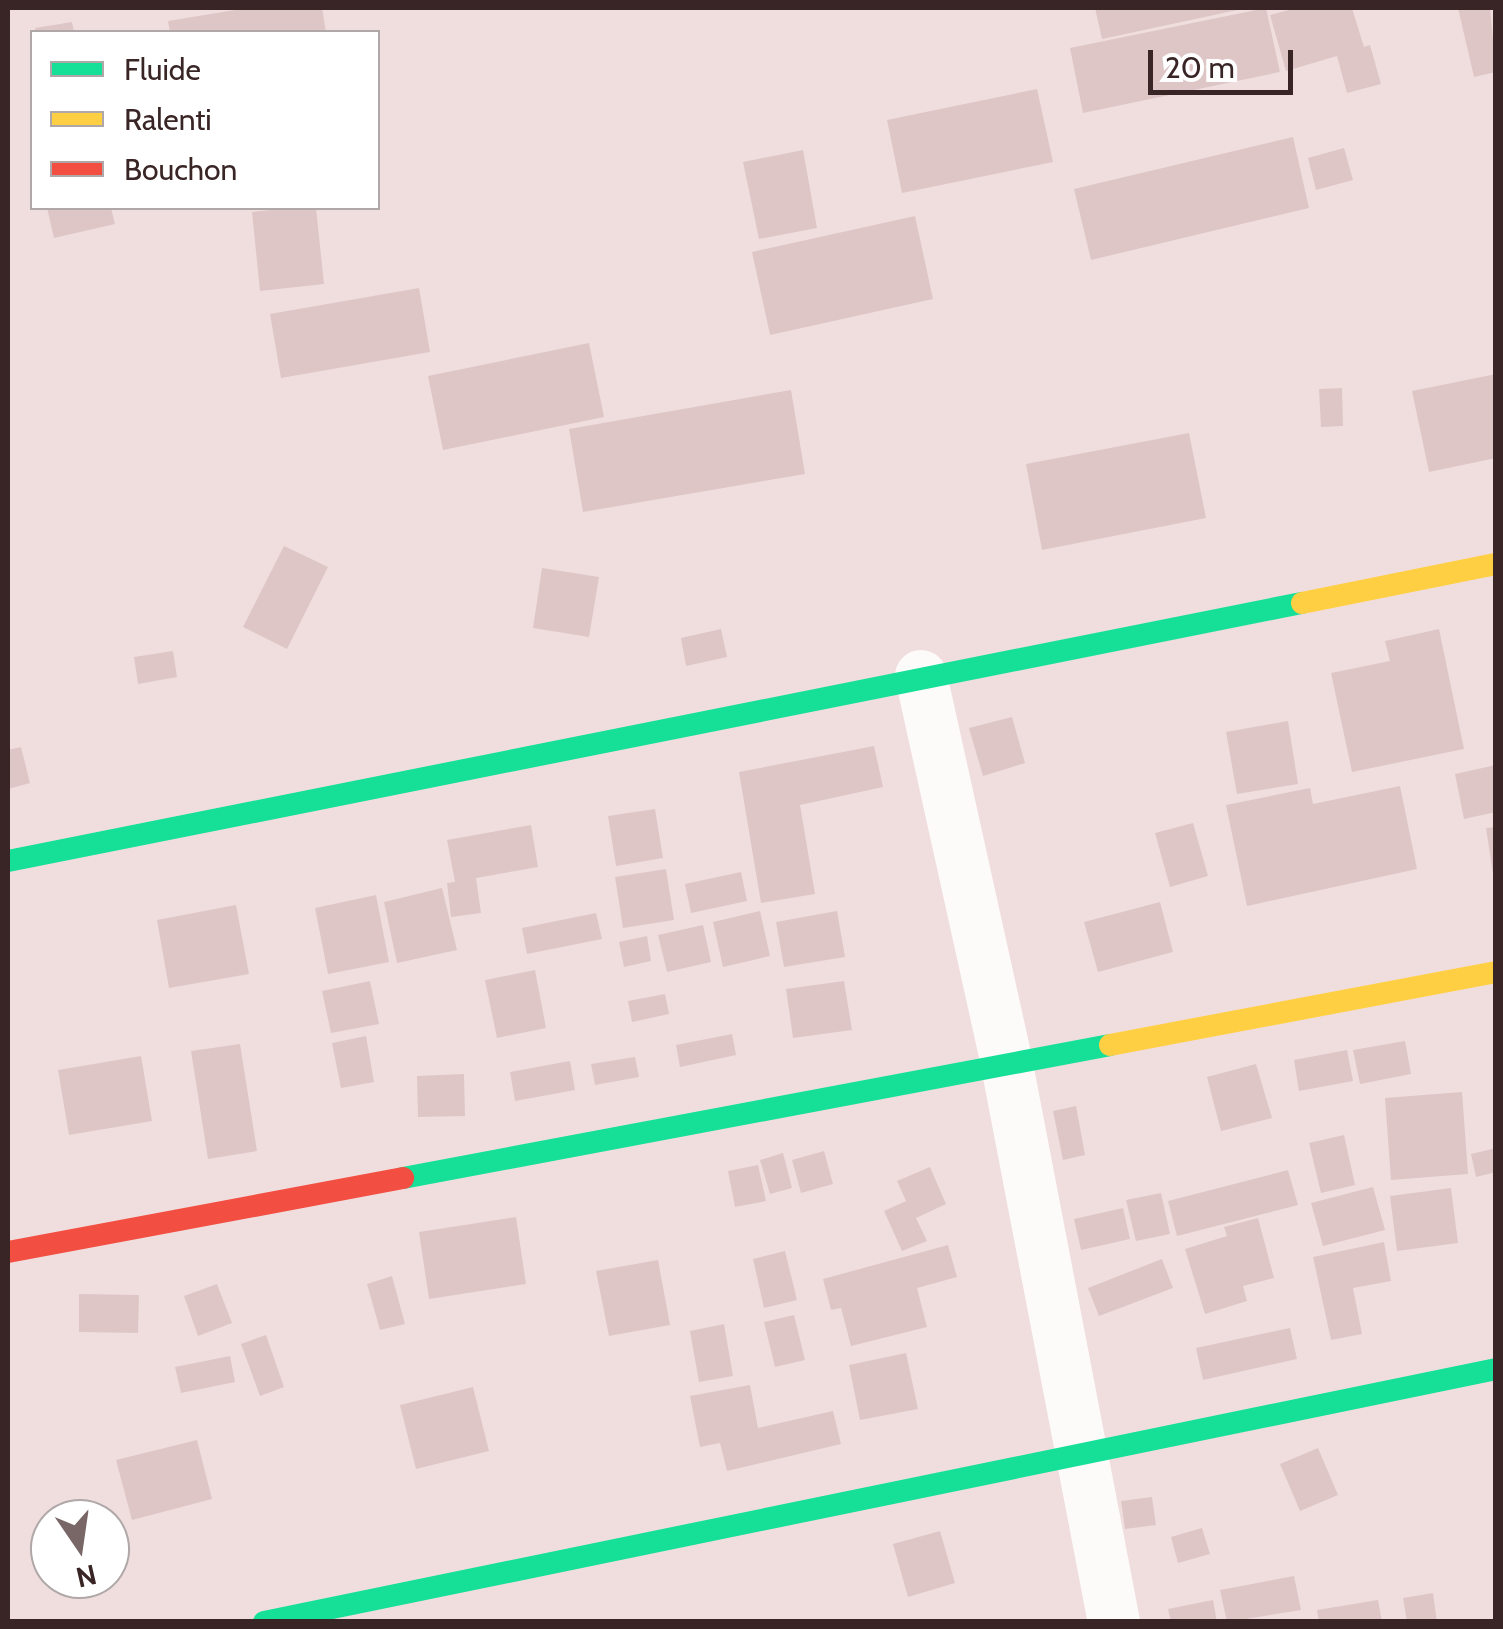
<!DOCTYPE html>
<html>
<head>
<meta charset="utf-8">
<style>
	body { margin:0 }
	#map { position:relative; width:1503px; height:1629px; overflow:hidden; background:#f0dede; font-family:Cabin,sans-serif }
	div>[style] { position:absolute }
	.building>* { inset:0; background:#dec6c6 }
	.street>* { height:52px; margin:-26px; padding:0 26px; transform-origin:26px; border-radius:26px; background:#fdfafa }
	.fast>* { height:22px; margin:-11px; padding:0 11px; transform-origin:11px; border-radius:11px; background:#16e098 }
	.slow>* { height:22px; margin:-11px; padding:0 11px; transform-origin:11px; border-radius:11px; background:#ffcf43 }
	.jam>* { height:22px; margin:-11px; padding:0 11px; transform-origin:11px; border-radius:11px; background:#f24e42 }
	span { translate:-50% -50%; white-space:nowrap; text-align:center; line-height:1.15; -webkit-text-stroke:9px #fff; paint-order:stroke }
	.frame { position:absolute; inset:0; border:10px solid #392525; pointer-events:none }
	.legend { position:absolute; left:30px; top:30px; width:350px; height:180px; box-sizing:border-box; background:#fff; border:2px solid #b0a8a8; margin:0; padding:12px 18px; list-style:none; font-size:30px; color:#392525 }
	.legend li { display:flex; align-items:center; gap:20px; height:50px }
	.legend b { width:50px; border:2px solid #b0a8a8 }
	.north { position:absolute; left:30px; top:1499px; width:100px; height:100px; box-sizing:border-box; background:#fff; border:2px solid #b0a8a8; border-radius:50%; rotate:167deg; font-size:28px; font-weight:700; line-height:40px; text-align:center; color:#392525 }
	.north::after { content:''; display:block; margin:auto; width:35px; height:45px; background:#796666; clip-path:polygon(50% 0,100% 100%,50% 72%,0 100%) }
	.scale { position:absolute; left:1148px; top:50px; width:145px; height:45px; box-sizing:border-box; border:5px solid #392525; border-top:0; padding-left:12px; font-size:30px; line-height:35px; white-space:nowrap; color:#392525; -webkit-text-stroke:8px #fff; paint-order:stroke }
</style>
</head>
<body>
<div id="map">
	<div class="building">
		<i style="clip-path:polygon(247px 8px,322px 8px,326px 32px,170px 32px,168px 21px)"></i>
		<i style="clip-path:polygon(1095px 8px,1242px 8px,1242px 9px,1102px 39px)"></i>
		<i style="clip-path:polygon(1266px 8px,1280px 72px,1083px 113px,1070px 48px)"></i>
		<i style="clip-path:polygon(1296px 8px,1352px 8px,1364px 47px,1370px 45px,1381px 84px,1347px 93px,1337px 56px,1286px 71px,1270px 15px)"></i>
		<i style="clip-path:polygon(1458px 8px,1490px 8px,1496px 72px,1474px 77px)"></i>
		<i style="clip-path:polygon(72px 22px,74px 32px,36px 32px,35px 28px)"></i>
		<i style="clip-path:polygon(1037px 89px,1053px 162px,902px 193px,887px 120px)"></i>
		<i style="clip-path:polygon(1293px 137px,1309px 208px,1091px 260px,1074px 189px)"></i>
		<i style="clip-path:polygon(1344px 148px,1353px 180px,1316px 190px,1308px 158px)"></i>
		<i style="clip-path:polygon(803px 150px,817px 228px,759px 239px,743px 162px)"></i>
		<i style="clip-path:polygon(47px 208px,111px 208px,115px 224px,54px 238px)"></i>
		<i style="clip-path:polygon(290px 208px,316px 208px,324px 284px,260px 291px,252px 212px)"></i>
		<i style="clip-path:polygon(915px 216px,933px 299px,770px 335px,752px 252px)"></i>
		<i style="clip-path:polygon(419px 288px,430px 352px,281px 378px,270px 314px)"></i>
		<i style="clip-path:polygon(589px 343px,604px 417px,443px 450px,428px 376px)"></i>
		<i style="clip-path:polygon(1496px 374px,1496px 458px,1429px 472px,1412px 391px)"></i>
		<i style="clip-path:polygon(1342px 388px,1343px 426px,1321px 427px,1319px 389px)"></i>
		<i style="clip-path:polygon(791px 390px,805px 474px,583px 512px,569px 429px)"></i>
		<i style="clip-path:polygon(1189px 433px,1206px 518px,1042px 550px,1026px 464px)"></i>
		<i style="clip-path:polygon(284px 546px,328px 567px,287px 649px,243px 627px)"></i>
		<i style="clip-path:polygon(542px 568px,599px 577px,589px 637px,533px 628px)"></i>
		<i style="clip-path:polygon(721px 629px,727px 657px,686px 666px,681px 638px)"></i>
		<i style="clip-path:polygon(1439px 629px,1464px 749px,1352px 772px,1331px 673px,1390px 661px,1385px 641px)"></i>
		<i style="clip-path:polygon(173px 651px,177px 677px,138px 684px,134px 657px)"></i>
		<i style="clip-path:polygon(1012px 717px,1025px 763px,983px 776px,969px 728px)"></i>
		<i style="clip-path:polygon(1288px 721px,1298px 784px,1237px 794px,1226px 732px)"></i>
		<i style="clip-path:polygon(874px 746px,883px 787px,800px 805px,815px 894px,761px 903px,739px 772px)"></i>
		<i style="clip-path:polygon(21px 747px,30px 783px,8px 789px,8px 750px)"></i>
		<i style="clip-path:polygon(1496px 765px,1496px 812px,1464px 819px,1455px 774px)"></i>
		<i style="clip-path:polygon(1400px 786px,1417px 869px,1247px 906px,1226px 805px,1310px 788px,1313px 804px)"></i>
		<i style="clip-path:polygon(655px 809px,663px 858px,616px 866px,608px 816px)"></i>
		<i style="clip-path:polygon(1193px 823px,1208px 876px,1170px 887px,1155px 833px)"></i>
		<i style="clip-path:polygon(531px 825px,538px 867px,476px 878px,481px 913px,451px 917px,447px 883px,455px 882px,447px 840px)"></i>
		<i style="clip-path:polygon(1496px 827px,1496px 874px,1493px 874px,1486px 828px)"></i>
		<i style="clip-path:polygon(666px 869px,674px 920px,623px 928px,615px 877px)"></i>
		<i style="clip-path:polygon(741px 872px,747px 901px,691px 913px,685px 884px)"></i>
		<i style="clip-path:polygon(442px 888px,457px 950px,397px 963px,384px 902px)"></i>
		<i style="clip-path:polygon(376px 895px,389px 962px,328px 974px,315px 908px)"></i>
		<i style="clip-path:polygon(1160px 902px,1173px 952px,1098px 972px,1084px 922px)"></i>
		<i style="clip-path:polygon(236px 905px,249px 974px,169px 988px,157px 920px)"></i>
		<i style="clip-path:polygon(760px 911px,770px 956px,723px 967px,713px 922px)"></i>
		<i style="clip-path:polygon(837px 911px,845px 957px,784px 967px,776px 922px)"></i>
		<i style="clip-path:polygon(596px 913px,602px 939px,527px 954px,522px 928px)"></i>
		<i style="clip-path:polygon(703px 925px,711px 962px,667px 972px,658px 935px)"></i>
		<i style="clip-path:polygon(647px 936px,651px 961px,624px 967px,619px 942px)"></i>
		<i style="clip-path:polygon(535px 970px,546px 1028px,497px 1038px,485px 980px)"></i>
		<i style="clip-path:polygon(370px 981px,379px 1024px,331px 1033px,322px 991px)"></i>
		<i style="clip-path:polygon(844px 981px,852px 1030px,793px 1038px,786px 989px)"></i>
		<i style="clip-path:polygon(665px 994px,669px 1014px,632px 1022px,628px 1001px)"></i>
		<i style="clip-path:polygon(732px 1034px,736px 1055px,680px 1067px,676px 1045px)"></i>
		<i style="clip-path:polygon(366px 1036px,374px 1082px,341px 1088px,332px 1043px)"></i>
		<i style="clip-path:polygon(1405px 1041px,1411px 1074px,1360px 1084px,1353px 1050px)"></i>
		<i style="clip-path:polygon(240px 1044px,257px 1151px,208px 1159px,191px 1051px)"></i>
		<i style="clip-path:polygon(1347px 1050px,1353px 1081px,1299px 1091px,1294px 1060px)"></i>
		<i style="clip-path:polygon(141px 1056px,152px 1121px,69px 1135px,58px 1070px)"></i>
		<i style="clip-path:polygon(635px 1057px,639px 1077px,595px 1085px,591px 1064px)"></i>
		<i style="clip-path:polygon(570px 1061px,575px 1090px,515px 1101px,510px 1072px)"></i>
		<i style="clip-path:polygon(1256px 1064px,1272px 1118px,1221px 1131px,1207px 1077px)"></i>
		<i style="clip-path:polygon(464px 1074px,465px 1116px,418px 1117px,417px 1076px)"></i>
		<i style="clip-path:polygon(1462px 1092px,1468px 1174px,1391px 1180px,1385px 1098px)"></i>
		<i style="clip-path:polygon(1076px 1106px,1085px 1155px,1063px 1160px,1053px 1111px)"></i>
		<i style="clip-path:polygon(1344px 1135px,1355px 1185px,1321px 1193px,1309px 1143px)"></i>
		<i style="clip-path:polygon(1496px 1148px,1496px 1172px,1476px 1177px,1471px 1154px)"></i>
		<i style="clip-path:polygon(824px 1151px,833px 1184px,801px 1193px,792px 1160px)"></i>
		<i style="clip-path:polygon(783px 1153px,792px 1188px,770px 1194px,760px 1160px)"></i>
		<i style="clip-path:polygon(758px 1165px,766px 1201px,735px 1207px,728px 1171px)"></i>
		<i style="clip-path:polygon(930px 1167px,946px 1204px,916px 1218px,927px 1241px,902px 1251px,884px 1211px,906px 1201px,897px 1181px)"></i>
		<i style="clip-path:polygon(1288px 1170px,1298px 1205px,1177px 1236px,1168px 1201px)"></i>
		<i style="clip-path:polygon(1373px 1187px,1385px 1230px,1323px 1246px,1311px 1203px)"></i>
		<i style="clip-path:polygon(1451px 1188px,1458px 1243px,1397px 1251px,1390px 1196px)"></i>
		<i style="clip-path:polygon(1161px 1193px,1170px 1234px,1136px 1241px,1126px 1200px)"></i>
		<i style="clip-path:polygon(1123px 1208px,1130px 1239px,1081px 1250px,1074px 1219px)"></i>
		<i style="clip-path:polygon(516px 1217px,526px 1284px,429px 1299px,419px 1232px)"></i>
		<i style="clip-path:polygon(1258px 1218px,1274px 1278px,1243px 1286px,1247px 1301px,1205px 1314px,1185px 1249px,1227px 1236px,1224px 1227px)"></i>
		<i style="clip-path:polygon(1384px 1242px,1391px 1281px,1353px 1288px,1362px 1334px,1331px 1340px,1313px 1257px)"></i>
		<i style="clip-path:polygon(948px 1245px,957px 1277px,917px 1288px,927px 1327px,851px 1346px,841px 1308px,831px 1310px,823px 1279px)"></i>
		<i style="clip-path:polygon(785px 1251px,797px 1300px,764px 1308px,753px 1259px)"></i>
		<i style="clip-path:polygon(1162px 1259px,1173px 1288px,1099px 1316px,1088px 1288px)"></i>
		<i style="clip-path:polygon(658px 1260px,670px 1325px,609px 1336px,596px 1271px)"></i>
		<i style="clip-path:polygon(392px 1276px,405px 1324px,380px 1330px,367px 1284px)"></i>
		<i style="clip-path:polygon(217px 1284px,232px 1323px,198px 1336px,184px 1296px)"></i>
		<i style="clip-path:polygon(79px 1294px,139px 1295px,138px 1333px,79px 1332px)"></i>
		<i style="clip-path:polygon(794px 1315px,805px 1360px,775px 1367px,764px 1322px)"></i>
		<i style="clip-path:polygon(724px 1324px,733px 1376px,699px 1382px,690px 1331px)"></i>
		<i style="clip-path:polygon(1290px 1328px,1297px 1359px,1203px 1380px,1196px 1348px)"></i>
		<i style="clip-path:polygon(266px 1335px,284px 1387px,260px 1396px,241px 1344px)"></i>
		<i style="clip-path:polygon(906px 1353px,918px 1409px,860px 1420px,849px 1365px)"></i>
		<i style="clip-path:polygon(230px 1356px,235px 1382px,181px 1393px,175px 1367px)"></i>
		<i style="clip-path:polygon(750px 1385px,758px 1428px,833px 1411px,841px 1444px,727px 1471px,720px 1443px,700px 1447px,690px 1396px)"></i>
		<i style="clip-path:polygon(473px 1387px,489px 1451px,416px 1469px,400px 1405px)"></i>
		<i style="clip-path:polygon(197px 1440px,212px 1499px,132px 1520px,116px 1460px)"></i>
		<i style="clip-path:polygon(1318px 1448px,1338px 1495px,1300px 1511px,1280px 1464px)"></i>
		<i style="clip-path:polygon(1152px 1497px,1156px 1525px,1125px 1529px,1121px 1501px)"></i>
		<i style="clip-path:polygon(1202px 1528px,1210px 1554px,1178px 1563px,1171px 1537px)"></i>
		<i style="clip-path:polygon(940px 1531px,955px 1583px,908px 1597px,893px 1544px)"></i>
		<i style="clip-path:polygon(1294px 1576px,1301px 1610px,1227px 1622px,1220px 1590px)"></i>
		<i style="clip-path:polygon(1433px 1593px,1437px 1622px,1407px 1622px,1403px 1598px)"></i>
		<i style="clip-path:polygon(1213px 1600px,1217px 1622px,1171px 1622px,1168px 1609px)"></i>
		<i style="clip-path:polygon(1378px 1600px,1382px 1622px,1319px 1622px,1317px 1610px)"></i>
	</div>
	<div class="street">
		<i style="left:921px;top:676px;width:398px;rotate:77.5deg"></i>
		<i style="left:1007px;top:1065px;width:567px;rotate:79.13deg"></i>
	</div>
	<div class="fast">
		<i style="left:8px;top:861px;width:1319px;rotate:-11.28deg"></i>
		<i style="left:403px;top:1178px;width:719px;rotate:-10.65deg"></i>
		<i style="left:264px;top:1622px;width:1258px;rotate:-11.6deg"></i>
	</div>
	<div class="slow">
		<i style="left:1302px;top:603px;width:198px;rotate:-11.4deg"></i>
		<i style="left:1110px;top:1045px;width:393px;rotate:-10.7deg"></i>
	</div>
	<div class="jam">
		<i style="left:8px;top:1252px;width:402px;rotate:-10.6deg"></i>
	</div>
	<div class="frame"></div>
	<ul class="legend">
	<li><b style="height:12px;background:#16e098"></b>Fluide</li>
	<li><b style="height:12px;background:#ffcf43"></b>Ralenti</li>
	<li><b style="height:12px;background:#f24e42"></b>Bouchon</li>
	</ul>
	<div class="north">N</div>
	<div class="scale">20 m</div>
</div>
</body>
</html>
